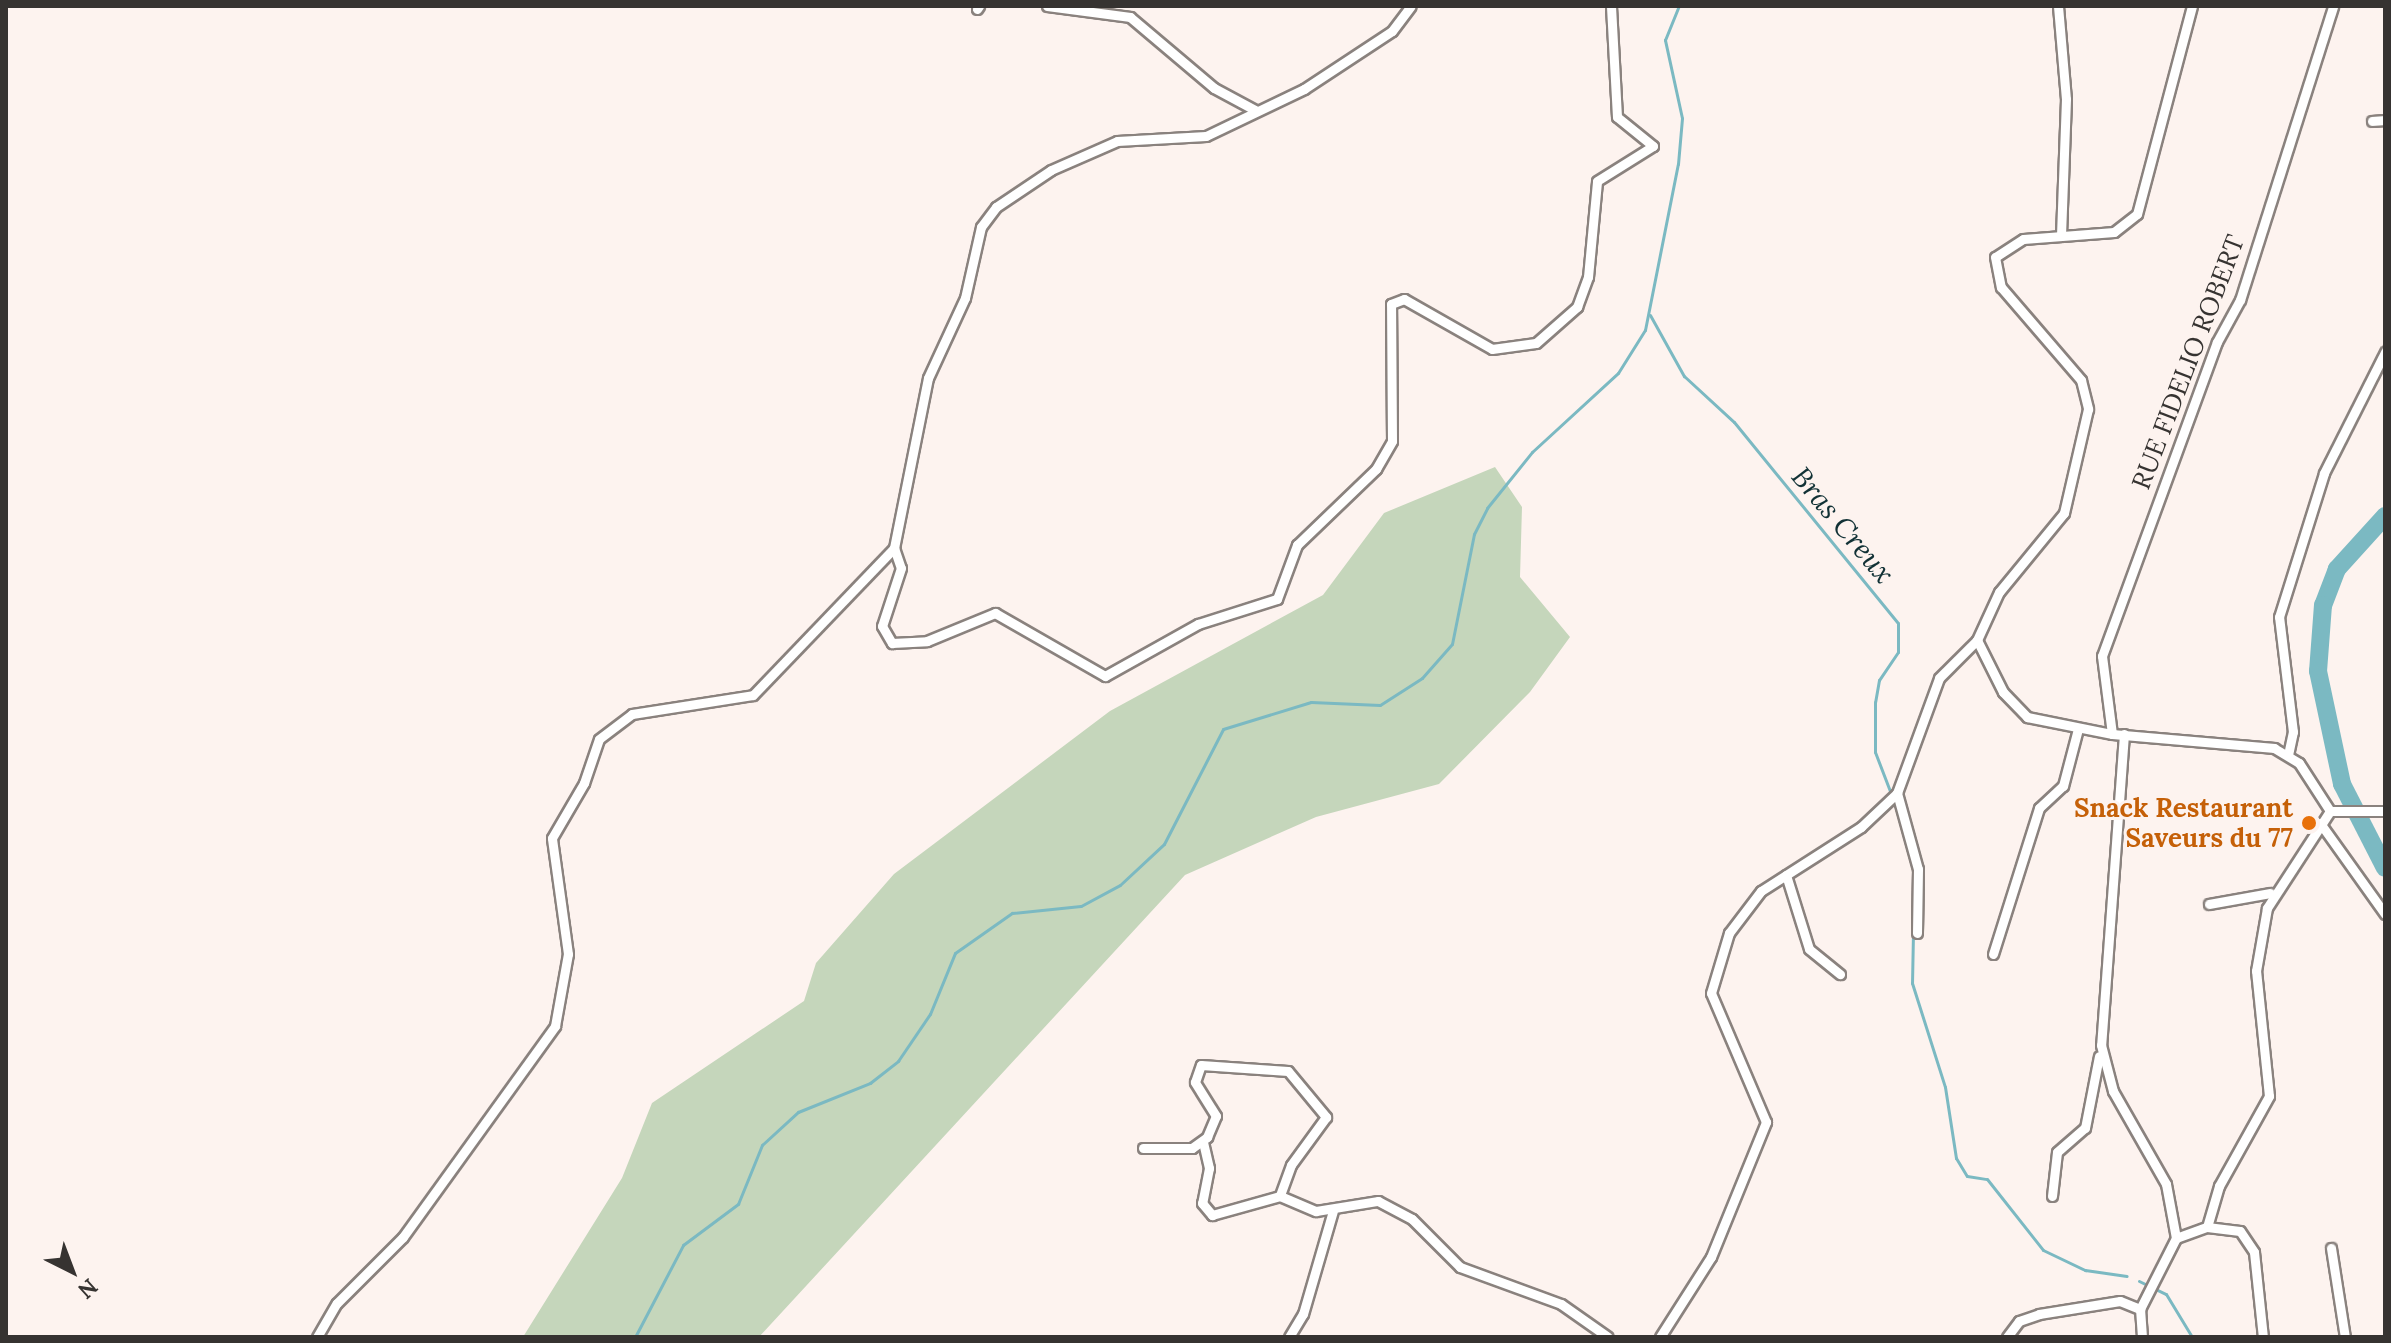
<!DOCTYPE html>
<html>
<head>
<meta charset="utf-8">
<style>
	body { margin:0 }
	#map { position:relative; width:2391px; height:1343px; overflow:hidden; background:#fdf3ef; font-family:Lora,serif }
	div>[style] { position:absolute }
	.green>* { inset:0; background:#c5d6bb }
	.stream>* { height:3px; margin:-1.5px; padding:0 1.5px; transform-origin:1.5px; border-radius:1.5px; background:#7bb9c2 }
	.river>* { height:18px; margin:-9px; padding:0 9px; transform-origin:9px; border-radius:9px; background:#7bb9c2 }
	.roads { filter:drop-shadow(2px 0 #8a827e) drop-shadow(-2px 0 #8a827e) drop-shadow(0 2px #8a827e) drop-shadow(0 -2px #8a827e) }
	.street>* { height:9px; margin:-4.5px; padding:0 4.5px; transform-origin:4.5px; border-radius:4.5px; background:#fff }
	.dots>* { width:22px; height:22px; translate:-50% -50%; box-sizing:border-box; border:4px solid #fdf3ef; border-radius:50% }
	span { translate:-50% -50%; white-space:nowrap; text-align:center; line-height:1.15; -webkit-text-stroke:6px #fdf3ef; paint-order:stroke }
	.street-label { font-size:26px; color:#363331 }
	.food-label { font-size:26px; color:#c56008; font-weight:700 }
	.right { translate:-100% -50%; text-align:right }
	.water-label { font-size:28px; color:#113135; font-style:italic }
	.frame { position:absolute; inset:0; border:8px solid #363331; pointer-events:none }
	.north { position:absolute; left:32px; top:1231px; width:80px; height:80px; -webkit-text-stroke:6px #fdf3ef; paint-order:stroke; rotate:138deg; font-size:22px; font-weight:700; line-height:32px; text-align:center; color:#363331 }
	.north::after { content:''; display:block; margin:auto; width:28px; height:36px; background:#363331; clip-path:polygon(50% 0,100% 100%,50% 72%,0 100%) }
</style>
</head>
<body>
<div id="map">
	<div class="green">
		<i style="clip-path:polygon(1495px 467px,1522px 507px,1520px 577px,1570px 637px,1530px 692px,1439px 784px,1316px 817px,1185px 875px,759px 1337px,523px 1337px,622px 1178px,652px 1103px,804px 1001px,816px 963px,894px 874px,1110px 711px,1323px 595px,1384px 513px)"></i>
	</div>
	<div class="stream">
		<i style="left:1650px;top:315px;width:70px;rotate:60.9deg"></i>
		<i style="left:1684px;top:376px;width:68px;rotate:42.6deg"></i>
		<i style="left:1734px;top:422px;width:259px;rotate:50.8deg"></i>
		<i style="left:1898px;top:623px;width:29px;rotate:90deg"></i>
		<i style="left:1898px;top:652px;width:34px;rotate:124deg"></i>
		<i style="left:1879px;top:680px;width:22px;rotate:100deg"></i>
		<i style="left:1875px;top:702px;width:50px;rotate:90deg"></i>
		<i style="left:1875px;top:752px;width:42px;rotate:69deg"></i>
		<i style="left:1913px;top:932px;width:51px;rotate:91.1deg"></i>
		<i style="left:1912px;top:983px;width:109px;rotate:72.4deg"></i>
		<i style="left:1945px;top:1087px;width:72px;rotate:81.2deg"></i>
		<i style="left:1956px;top:1158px;width:21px;rotate:59deg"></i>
		<i style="left:1967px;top:1176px;width:20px;rotate:9deg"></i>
		<i style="left:1987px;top:1179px;width:90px;rotate:51.7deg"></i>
		<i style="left:2043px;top:1250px;width:47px;rotate:25.5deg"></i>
		<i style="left:2085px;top:1270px;width:42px;rotate:8.1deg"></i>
		<i style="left:2139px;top:1281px;width:30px;rotate:26deg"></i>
		<i style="left:2166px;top:1294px;width:50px;rotate:58.8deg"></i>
		<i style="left:635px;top:1337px;width:104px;rotate:-62.4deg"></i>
		<i style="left:683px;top:1245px;width:69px;rotate:-36.7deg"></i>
		<i style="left:738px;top:1204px;width:64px;rotate:-67.9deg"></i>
		<i style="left:762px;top:1145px;width:49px;rotate:-42.5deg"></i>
		<i style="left:798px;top:1112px;width:78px;rotate:-21.9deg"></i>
		<i style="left:870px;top:1083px;width:36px;rotate:-38deg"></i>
		<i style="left:898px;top:1061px;width:57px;rotate:-55.8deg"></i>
		<i style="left:930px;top:1014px;width:66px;rotate:-67.7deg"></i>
		<i style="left:955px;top:953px;width:70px;rotate:-35.1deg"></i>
		<i style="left:1012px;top:913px;width:69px;rotate:-5.8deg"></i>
		<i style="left:1081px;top:906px;width:44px;rotate:-28.3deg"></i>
		<i style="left:1120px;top:885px;width:60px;rotate:-43deg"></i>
		<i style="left:1164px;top:844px;width:129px;rotate:-62.8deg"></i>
		<i style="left:1223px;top:729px;width:92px;rotate:-17.1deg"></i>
		<i style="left:1311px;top:702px;width:69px;rotate:2.5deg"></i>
		<i style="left:1380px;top:705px;width:50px;rotate:-32.7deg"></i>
		<i style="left:1422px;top:678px;width:45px;rotate:-48.6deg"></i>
		<i style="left:1452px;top:644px;width:112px;rotate:-78.7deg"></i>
		<i style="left:1474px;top:534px;width:29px;rotate:-63deg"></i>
		<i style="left:1487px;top:508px;width:72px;rotate:-51.2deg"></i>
		<i style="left:1532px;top:452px;width:117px;rotate:-42.6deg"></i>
		<i style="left:1618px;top:373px;width:51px;rotate:-57.9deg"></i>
		<i style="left:1645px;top:330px;width:169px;rotate:-78.8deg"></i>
		<i style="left:1678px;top:164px;width:46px;rotate:-85deg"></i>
		<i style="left:1682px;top:118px;width:80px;rotate:-102.3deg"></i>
		<i style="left:1665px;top:40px;width:37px;rotate:-68deg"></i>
	</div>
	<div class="river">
		<i style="left:2385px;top:516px;width:72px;rotate:132.2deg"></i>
		<i style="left:2337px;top:569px;width:39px;rotate:111deg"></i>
		<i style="left:2323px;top:605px;width:66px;rotate:94.3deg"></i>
		<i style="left:2318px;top:671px;width:116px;rotate:78deg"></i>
		<i style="left:2342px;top:784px;width:94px;rotate:62.9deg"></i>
	</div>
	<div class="roads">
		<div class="street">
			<i style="left:1047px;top:6px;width:84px;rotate:7.5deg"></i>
			<i style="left:1130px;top:17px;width:110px;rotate:40.2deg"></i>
			<i style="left:1214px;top:88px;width:47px;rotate:28.2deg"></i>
			<i style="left:2058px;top:6px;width:93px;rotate:85.1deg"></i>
			<i style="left:2066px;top:99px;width:136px;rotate:92.1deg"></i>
			<i style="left:2192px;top:6px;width:215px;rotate:104.8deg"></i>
			<i style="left:2137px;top:214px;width:29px;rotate:142deg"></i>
			<i style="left:2114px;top:232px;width:91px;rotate:175.6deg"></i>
			<i style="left:2023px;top:239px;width:33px;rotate:147deg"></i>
			<i style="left:1995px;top:257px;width:31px;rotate:79deg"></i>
			<i style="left:2001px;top:287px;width:123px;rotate:49.3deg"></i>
			<i style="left:2081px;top:380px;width:30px;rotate:76deg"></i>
			<i style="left:2088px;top:409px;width:107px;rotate:103deg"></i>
			<i style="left:2064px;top:513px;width:102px;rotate:129.4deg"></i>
			<i style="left:1999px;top:592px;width:53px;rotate:114.6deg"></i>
			<i style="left:1977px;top:640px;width:58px;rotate:63.4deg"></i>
			<i style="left:2003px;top:692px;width:35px;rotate:46deg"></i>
			<i style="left:2027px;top:717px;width:87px;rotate:11.3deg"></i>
			<i style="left:2112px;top:734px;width:163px;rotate:4.9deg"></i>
			<i style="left:2274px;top:748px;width:29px;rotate:31deg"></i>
			<i style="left:2299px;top:763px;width:57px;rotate:57.1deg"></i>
			<i style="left:977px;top:9px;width:4px;rotate:-56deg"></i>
			<i style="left:2372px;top:121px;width:13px;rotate:-4deg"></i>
			<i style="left:894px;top:548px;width:21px;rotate:71deg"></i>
			<i style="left:901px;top:568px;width:61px;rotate:108.1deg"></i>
			<i style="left:882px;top:626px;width:20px;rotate:60deg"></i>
			<i style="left:892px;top:643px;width:35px;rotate:-3deg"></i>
			<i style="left:927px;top:641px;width:74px;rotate:-22.4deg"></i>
			<i style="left:995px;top:613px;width:127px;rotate:29.8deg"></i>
			<i style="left:1105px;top:676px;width:107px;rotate:-29.2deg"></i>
			<i style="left:1198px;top:624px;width:83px;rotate:-17.6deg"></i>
			<i style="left:1277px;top:599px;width:58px;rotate:-69.7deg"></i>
			<i style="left:1297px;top:545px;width:110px;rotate:-43.9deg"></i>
			<i style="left:1376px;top:469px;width:32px;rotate:-60deg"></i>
			<i style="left:1392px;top:441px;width:137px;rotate:-90.4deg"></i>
			<i style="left:1391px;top:304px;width:14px;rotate:-21deg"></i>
			<i style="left:1404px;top:299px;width:101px;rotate:29.6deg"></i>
			<i style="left:1492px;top:349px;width:44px;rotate:-7.8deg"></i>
			<i style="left:1536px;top:343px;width:55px;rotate:-41.3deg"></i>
			<i style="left:1577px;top:307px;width:32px;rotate:-70deg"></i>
			<i style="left:1588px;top:277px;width:96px;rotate:-84.6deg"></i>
			<i style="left:1597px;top:181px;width:66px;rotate:-32deg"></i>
			<i style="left:1653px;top:146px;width:46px;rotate:-141.1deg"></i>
			<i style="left:1617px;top:117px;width:111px;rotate:-93.1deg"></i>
			<i style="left:2112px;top:734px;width:79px;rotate:-97.3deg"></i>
			<i style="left:2102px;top:656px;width:334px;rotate:-69.9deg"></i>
			<i style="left:2217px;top:342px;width:48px;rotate:-61.3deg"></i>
			<i style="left:2240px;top:300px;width:308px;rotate:-72.4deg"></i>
			<i style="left:2124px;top:734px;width:312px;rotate:94.2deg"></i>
			<i style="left:2101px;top:1045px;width:48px;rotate:75.4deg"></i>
			<i style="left:2113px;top:1091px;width:107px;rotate:60.3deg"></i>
			<i style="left:2166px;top:1184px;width:55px;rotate:79.5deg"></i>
			<i style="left:2288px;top:755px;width:24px;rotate:-78deg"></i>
			<i style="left:2293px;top:732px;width:116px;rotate:-96.9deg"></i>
			<i style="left:2279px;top:617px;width:151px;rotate:-72.6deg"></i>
			<i style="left:2324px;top:473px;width:136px;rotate:-63.2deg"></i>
			<i style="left:1897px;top:793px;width:79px;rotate:74.6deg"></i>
			<i style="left:1918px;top:869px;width:64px;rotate:90.9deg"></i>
			<i style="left:2330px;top:811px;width:55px"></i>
			<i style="left:2320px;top:823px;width:112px;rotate:54.5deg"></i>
			<i style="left:1786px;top:875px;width:77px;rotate:72.7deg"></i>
			<i style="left:1809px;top:949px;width:40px;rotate:39deg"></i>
			<i style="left:2209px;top:904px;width:62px;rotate:-10.2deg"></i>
			<i style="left:1993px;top:954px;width:153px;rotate:-72.5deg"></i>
			<i style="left:2039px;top:808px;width:33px;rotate:-43deg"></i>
			<i style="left:2063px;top:786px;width:59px;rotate:-75.3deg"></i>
			<i style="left:1203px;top:1142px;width:27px;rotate:77deg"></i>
			<i style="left:1209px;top:1168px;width:36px;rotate:101deg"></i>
			<i style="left:1202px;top:1203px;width:16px;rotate:50deg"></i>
			<i style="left:1212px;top:1215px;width:71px;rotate:-15.6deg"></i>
			<i style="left:1143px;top:1148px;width:49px"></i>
			<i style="left:1192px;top:1148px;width:19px;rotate:-36deg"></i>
			<i style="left:1207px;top:1137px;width:23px;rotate:-67deg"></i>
			<i style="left:1216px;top:1116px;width:40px;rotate:-122deg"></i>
			<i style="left:1195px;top:1082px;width:18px;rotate:-71deg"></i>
			<i style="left:1201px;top:1065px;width:87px;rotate:3.9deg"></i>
			<i style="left:1288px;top:1071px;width:60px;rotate:50.4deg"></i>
			<i style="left:1326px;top:1117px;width:59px;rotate:126.1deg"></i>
			<i style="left:1291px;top:1165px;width:33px;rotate:110deg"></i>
			<i style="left:1280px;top:1196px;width:39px;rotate:23deg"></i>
			<i style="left:1316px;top:1211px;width:63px;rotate:-9.2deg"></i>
			<i style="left:1378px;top:1201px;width:38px;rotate:28deg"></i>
			<i style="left:1412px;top:1219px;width:68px;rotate:45deg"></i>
			<i style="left:1460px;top:1267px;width:108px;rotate:20.1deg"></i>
			<i style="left:1561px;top:1304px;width:57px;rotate:35.1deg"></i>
			<i style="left:2052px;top:1196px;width:44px;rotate:-83.5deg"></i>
			<i style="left:2057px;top:1152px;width:37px;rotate:-41deg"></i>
			<i style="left:2085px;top:1128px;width:73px;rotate:-79deg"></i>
			<i style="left:2207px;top:1227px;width:33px;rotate:7deg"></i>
			<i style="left:2240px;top:1231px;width:25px;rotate:56deg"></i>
			<i style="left:2254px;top:1252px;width:85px;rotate:84deg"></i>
			<i style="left:2176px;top:1238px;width:33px;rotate:-20deg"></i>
			<i style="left:2207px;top:1227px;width:43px;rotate:-73.7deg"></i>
			<i style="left:2219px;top:1186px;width:103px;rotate:-60.9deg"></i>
			<i style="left:2269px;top:1096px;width:126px;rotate:-95.9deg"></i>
			<i style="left:2256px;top:971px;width:64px;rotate:-80.1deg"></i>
			<i style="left:2267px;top:908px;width:116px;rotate:-57deg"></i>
			<i style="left:2331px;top:1248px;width:90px;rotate:81.1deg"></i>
			<i style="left:317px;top:1337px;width:39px;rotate:-60deg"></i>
			<i style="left:337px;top:1303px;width:93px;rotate:-45deg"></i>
			<i style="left:403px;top:1237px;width:260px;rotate:-54.2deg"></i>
			<i style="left:555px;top:1026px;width:73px;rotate:-79.8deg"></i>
			<i style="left:568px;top:954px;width:117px;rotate:-97.9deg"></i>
			<i style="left:552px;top:838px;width:64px;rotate:-59.8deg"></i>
			<i style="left:584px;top:783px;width:46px;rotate:-71.2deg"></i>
			<i style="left:599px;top:739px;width:41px;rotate:-37.1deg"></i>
			<i style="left:632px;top:714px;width:122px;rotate:-8.9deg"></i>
			<i style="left:753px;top:695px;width:204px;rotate:-46.2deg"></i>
			<i style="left:894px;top:548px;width:173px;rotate:-78.7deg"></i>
			<i style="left:928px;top:378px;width:88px;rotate:-65.2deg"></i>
			<i style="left:965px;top:298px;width:73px;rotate:-77.3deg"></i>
			<i style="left:981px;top:227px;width:25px;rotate:-53deg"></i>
			<i style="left:996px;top:207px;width:66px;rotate:-33.9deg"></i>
			<i style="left:1051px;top:170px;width:72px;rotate:-23.7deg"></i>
			<i style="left:1117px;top:141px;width:89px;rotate:-3.2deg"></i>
			<i style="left:1206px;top:136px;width:109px;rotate:-25.6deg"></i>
			<i style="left:1304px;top:89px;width:105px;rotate:-33.4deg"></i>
			<i style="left:1392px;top:31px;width:31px;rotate:-53deg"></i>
			<i style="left:1289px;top:1337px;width:27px;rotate:-59deg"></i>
			<i style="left:1303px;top:1314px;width:107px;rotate:-73.8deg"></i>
			<i style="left:1660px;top:1337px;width:95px;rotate:-57.5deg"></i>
			<i style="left:1711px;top:1257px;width:146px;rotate:-67.8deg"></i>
			<i style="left:1766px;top:1122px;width:140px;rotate:-113.1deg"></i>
			<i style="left:1711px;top:993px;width:63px;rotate:-73.3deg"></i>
			<i style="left:1729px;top:933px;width:53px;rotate:-52.7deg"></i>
			<i style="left:1761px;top:891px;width:119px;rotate:-32.6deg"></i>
			<i style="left:1861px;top:827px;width:50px;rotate:-43.4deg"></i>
			<i style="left:1897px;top:793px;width:122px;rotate:-69.9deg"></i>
			<i style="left:1939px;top:678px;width:54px;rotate:-45deg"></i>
			<i style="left:2007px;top:1337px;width:20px;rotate:-53deg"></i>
			<i style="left:2019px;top:1321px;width:21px;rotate:-19deg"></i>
			<i style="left:2039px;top:1314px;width:82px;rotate:-9.1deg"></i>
			<i style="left:2120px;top:1301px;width:22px;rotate:22deg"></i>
			<i style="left:2142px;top:1337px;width:28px;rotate:-94deg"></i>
			<i style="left:2140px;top:1309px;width:80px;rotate:-63.1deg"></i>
		</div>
	</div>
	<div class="dots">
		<i style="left:2309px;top:823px;background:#e8710a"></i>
	</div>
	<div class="street-label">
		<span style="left:2188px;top:362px;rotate:-69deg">RUE FIDELIO ROBERT</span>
	</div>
	<div class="food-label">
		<span class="right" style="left:2293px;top:823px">Snack Restaurant<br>Saveurs du 77</span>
	</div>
	<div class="water-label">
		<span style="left:1843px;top:525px;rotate:50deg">Bras Creux</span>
	</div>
	<div class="frame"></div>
	<div class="north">N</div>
</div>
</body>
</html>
